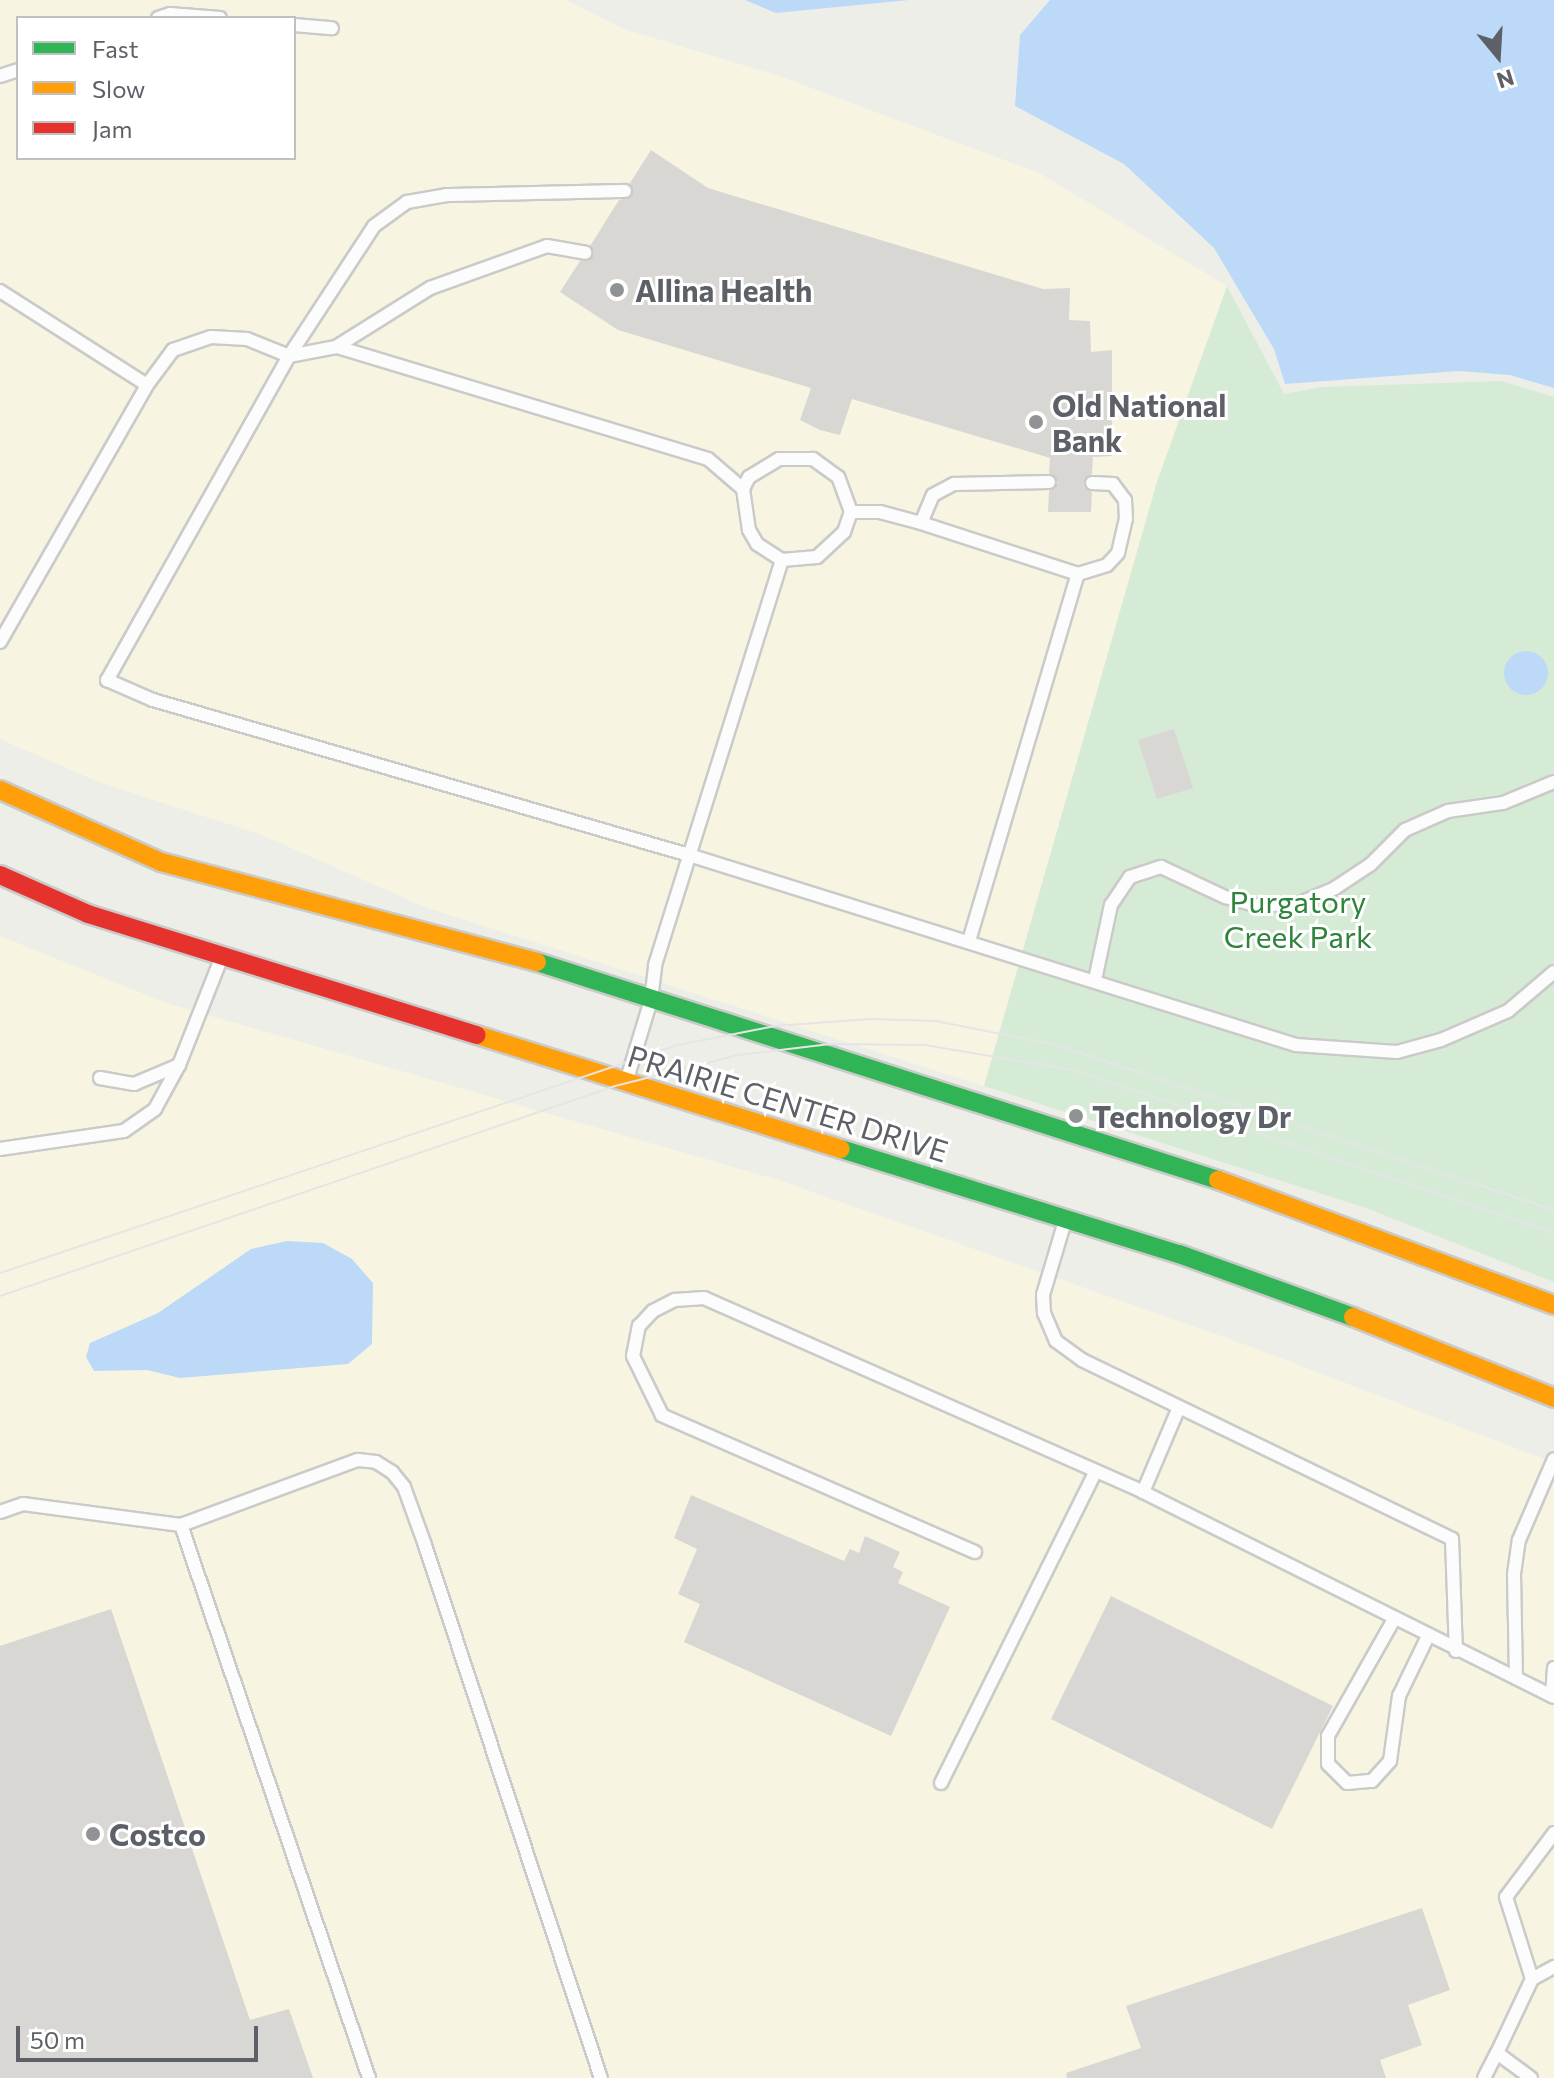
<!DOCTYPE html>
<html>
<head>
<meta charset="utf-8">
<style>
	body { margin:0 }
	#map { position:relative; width:1554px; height:2078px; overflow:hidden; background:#eeeee9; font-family:Commissioner,sans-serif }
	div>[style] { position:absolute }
	.commercial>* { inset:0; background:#f7f5e2 }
	.green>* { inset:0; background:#d5ebd5 }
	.water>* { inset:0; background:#bcd9f8 }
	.round { border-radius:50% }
	.building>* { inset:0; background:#d8d7d4 }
	.roads { filter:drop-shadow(2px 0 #cacbc9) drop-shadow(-2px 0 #cacbc9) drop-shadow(0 2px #cacbc9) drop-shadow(0 -2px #cacbc9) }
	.lane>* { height:12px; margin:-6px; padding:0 6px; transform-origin:6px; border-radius:6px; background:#fcfcfc }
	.fast>* { height:18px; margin:-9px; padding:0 9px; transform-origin:9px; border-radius:9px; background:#30b455 }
	.slow>* { height:18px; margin:-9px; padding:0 9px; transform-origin:9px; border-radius:9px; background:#ff9f0a }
	.jam>* { height:18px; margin:-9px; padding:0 9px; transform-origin:9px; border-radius:9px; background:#e5322d }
	.tram>* { height:2px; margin:-1px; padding:0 1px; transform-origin:1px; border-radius:1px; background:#e4e5e4 }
	.dots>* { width:22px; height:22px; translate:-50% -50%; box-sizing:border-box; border:4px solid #fff; border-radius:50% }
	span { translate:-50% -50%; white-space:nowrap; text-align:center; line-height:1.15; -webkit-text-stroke:6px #fff; paint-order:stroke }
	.poi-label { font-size:30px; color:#5d6167; font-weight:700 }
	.left { translate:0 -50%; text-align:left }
	.park-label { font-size:30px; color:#2f843b }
	.street-label { font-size:30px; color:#5d6167 }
	.legend { position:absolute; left:16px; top:16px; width:280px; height:144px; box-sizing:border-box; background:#fff; border:2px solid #bec0c2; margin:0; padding:10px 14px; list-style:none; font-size:24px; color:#5d6167 }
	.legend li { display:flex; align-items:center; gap:16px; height:40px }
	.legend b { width:40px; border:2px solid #bec0c2 }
	.north { position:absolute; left:1458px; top:16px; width:80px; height:80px; -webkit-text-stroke:6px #fff; paint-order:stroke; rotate:162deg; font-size:22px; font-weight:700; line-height:32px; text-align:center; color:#5d6167 }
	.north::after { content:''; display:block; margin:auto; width:28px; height:36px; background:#5d6167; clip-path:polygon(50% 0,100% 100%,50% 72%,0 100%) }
	.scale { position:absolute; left:16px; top:2026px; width:242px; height:36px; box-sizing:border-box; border:4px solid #5d6167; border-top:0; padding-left:10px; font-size:24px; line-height:28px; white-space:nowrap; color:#5d6167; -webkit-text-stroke:6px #fff; paint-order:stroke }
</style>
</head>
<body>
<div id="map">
	<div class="commercial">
		<i style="clip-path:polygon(evenodd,0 0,566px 0,624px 29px,779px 76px,1039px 173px,1227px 286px,1157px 482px,984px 1086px,425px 907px,262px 835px,99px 782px,0 739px,0 0,18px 18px,294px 18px,294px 158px,18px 158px,18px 18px)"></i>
		<i style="clip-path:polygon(0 936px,166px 1003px,778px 1180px,1246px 1345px,1554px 1463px,1554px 2078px,0 2078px)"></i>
	</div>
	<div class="green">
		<i style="clip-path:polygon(1227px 286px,1284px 394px,1322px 387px,1502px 381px,1554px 397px,1554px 1282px,1366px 1208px,984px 1086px,1157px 482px)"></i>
	</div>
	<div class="water">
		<i style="clip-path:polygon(745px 0,909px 0,776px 13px)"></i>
		<i style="clip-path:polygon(1050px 0,1554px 0,1554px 388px,1510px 375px,1459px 371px,1285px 384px,1274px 349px,1214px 248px,1124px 164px,1015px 106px,1020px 35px)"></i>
		<i class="round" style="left:1504px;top:651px;width:44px;height:44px"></i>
		<i style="clip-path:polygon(287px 1241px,323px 1243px,352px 1259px,373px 1283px,372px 1344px,348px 1364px,180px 1378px,147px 1370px,94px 1371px,86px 1357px,90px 1343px,158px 1313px,251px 1249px)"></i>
	</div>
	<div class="building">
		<i style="clip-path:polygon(651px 150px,708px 188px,1043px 289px,1070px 288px,1069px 320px,1090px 321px,1091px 352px,1112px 350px,1112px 456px,1093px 457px,1092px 474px,1084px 479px,1084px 488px,1092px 492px,1091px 512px,1048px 512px,1049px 491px,1058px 483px,1049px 473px,1050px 458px,852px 399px,840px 435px,820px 430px,800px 420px,811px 388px,618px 330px,560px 292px,580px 261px,592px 258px,590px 246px,619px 200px,632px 196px,630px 183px)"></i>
		<i style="clip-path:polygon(1174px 729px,1193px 788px,1157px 799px,1138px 740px)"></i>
		<i style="clip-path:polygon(691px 1495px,844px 1561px,850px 1549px,859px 1553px,865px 1536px,900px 1552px,893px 1567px,903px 1572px,898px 1583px,950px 1607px,891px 1736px,684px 1642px,700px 1604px,678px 1594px,697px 1549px,674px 1538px)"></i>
		<i style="clip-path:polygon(1111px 1596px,1333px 1706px,1272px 1829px,1051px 1719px)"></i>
		<i style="clip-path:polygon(111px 1609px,250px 2020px,289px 2009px,313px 2078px,0 2078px,0 1646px)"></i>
		<i style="clip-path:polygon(1422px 1908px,1450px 1990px,1408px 2005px,1422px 2045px,1380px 2060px,1386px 2078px,1067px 2078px,1066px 2073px,1141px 2048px,1126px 2006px)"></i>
	</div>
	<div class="roads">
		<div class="lane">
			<i style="left:158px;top:18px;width:13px;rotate:-18deg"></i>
			<i style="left:170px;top:14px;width:50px;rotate:4.6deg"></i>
			<i style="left:294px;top:25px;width:38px;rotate:5deg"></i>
			<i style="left:0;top:76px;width:19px;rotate:-18deg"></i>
			<i style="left:0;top:291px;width:174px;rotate:32.6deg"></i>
			<i style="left:336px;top:347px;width:111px;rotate:-32.1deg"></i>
			<i style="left:430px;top:288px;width:124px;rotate:-19.7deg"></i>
			<i style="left:547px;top:246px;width:39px;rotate:10deg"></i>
			<i style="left:743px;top:489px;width:41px;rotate:81.7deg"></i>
			<i style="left:749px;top:530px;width:16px;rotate:60deg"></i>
			<i style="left:757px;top:544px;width:30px;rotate:33deg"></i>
			<i style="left:782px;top:560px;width:35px;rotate:-5deg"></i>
			<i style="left:817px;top:557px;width:37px;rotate:-43deg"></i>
			<i style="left:844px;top:532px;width:21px;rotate:-71deg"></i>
			<i style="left:921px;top:523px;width:30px;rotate:-67deg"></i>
			<i style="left:933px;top:495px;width:24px;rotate:-28deg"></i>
			<i style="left:954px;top:484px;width:95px;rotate:-1.2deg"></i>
			<i style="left:1078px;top:574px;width:30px;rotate:-17deg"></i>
			<i style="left:1107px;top:565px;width:16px;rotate:-47deg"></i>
			<i style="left:1118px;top:553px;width:35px;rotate:-77deg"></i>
			<i style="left:1126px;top:519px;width:19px;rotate:-93deg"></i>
			<i style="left:1125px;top:500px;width:20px;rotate:-127deg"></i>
			<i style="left:1113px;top:484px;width:21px;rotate:-177deg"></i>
			<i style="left:0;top:642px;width:296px;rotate:-60.2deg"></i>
			<i style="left:147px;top:385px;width:44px;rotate:-53.4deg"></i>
			<i style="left:173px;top:350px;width:40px;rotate:-18.9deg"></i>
			<i style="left:211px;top:337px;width:36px;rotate:3deg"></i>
			<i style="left:247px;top:339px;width:45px;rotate:22deg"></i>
			<i style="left:289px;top:356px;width:155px;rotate:-56.8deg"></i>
			<i style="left:374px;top:226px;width:41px;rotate:-36deg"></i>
			<i style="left:407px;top:202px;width:40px;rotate:-10deg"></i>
			<i style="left:446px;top:195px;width:179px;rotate:-1.3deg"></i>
			<i style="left:969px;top:941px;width:383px;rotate:-73.5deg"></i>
			<i style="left:1078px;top:574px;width:165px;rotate:-162deg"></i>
			<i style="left:921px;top:523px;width:42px;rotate:-165deg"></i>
			<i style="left:880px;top:512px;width:29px;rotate:180deg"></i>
			<i style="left:851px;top:512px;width:37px;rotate:-110deg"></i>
			<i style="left:838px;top:477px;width:31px;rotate:-144deg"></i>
			<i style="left:813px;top:459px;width:34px;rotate:180deg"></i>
			<i style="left:779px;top:459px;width:35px;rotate:149deg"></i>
			<i style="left:749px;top:477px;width:13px;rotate:117deg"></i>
			<i style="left:743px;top:489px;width:46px;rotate:-139.4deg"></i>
			<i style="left:708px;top:459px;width:388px;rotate:-163.2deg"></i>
			<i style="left:336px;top:347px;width:48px;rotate:169.2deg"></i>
			<i style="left:289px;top:356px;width:372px;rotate:119.3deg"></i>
			<i style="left:107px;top:680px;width:50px;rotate:23.5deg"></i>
			<i style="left:153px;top:700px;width:558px;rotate:16.13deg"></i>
			<i style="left:689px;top:855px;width:636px;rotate:17.38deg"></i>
			<i style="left:1296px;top:1045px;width:101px;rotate:4deg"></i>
			<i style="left:1397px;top:1052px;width:46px;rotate:-15.3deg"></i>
			<i style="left:1441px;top:1040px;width:73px;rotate:-23.4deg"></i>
			<i style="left:1508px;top:1011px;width:60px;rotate:-40.3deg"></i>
			<i style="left:1095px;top:980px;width:77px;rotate:-78deg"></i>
			<i style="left:1111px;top:905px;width:34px;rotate:-56deg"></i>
			<i style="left:1130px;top:877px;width:33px;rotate:-18deg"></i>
			<i style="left:1161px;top:867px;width:71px;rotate:25.1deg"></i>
			<i style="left:1225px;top:897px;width:35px;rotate:15deg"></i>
			<i style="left:1259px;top:906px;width:41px;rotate:-4.2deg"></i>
			<i style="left:1300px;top:903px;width:38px;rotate:-23deg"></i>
			<i style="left:1335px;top:888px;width:43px;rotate:-33.7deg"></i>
			<i style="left:1371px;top:864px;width:48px;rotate:-45deg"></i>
			<i style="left:1405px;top:830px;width:47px;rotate:-23.8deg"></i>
			<i style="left:1448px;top:811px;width:56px;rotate:-8.3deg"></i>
			<i style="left:1503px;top:803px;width:55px;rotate:-22.4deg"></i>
			<i style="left:100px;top:1078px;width:35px;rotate:10deg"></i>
			<i style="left:134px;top:1084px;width:49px;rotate:-22.9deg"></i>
			<i style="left:179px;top:1065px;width:114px;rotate:-68.4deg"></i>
			<i style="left:627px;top:1079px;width:83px;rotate:-73.1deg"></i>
			<i style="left:651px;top:1000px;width:35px;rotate:-83deg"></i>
			<i style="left:655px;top:965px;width:424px;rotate:-72.6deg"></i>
			<i style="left:0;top:1149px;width:125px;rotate:-8.3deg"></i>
			<i style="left:124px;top:1131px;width:38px;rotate:-35deg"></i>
			<i style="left:155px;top:1109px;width:50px;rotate:-61.4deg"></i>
			<i style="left:1065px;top:1221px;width:77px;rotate:106.6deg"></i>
			<i style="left:1043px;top:1295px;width:18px;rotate:87deg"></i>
			<i style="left:1044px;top:1313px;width:30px;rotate:67deg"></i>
			<i style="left:1056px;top:1341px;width:32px;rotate:36deg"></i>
			<i style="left:1082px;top:1360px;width:411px;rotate:25.8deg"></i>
			<i style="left:1452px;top:1539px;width:112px;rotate:88deg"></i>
			<i style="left:1143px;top:1492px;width:92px;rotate:-67deg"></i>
			<i style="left:0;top:1512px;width:24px;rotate:-19deg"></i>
			<i style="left:23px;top:1504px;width:159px;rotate:7.6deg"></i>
			<i style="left:181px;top:1525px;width:189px;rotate:-20.2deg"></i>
			<i style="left:358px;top:1460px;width:18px;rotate:6deg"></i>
			<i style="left:376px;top:1462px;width:19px;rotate:32deg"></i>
			<i style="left:392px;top:1472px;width:19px;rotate:51deg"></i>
			<i style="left:404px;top:1487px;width:62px;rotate:70.1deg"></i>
			<i style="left:425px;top:1545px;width:561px;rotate:71.73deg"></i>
			<i style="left:181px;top:1525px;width:584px;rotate:71.22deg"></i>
			<i style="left:975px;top:1552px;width:342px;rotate:-156.4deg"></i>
			<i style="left:662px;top:1415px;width:66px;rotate:-116.2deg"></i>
			<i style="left:633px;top:1356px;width:31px;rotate:-79deg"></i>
			<i style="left:639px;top:1326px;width:21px;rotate:-47deg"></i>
			<i style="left:653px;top:1311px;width:25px;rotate:-27deg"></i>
			<i style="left:675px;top:1300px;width:29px;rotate:-4deg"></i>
			<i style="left:704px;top:1298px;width:480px;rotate:23.8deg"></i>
			<i style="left:1143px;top:1492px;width:459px;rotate:26.5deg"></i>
			<i style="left:1393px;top:1621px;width:132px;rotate:119.5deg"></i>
			<i style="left:1328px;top:1736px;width:28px;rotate:90deg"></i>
			<i style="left:1328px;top:1764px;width:27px;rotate:45deg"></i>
			<i style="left:1347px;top:1783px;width:25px;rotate:-5deg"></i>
			<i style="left:1372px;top:1781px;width:27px;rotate:-48deg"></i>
			<i style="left:1390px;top:1761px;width:66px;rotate:-82.1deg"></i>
			<i style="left:1399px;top:1696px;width:64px;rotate:-64.2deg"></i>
			<i style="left:1516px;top:1678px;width:104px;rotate:-91.1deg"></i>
			<i style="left:1514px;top:1574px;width:34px;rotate:-82deg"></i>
			<i style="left:1519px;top:1540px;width:88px;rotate:-66.6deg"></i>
			<i style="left:1552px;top:1696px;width:28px;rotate:-86deg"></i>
			<i style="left:941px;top:1783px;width:348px;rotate:-63.6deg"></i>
			<i style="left:1532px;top:1979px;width:86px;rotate:-107.6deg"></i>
			<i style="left:1506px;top:1897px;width:80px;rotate:-53.1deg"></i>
			<i style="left:1484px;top:2078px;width:28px;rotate:-63deg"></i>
			<i style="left:1531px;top:2078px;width:42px;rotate:-143.7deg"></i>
			<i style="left:1497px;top:2053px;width:82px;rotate:-64.7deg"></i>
			<i style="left:1532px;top:1979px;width:25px;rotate:-29deg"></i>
		</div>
		<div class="fast">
			<i style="left:537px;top:962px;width:715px;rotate:17.75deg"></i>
			<i style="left:841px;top:1149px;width:354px;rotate:17.3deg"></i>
			<i style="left:1179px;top:1254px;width:185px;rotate:19.9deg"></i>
		</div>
		<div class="slow">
			<i style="left:0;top:790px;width:176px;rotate:24.1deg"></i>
			<i style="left:161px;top:862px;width:389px;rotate:14.9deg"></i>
			<i style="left:477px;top:1035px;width:381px;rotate:17.4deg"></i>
			<i style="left:1218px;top:1180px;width:358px;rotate:20.4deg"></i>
			<i style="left:1353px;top:1317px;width:217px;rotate:21.9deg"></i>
		</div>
		<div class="jam">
			<i style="left:0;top:875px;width:96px;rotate:23.9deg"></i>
			<i style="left:88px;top:914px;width:407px;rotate:17.3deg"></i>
		</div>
	</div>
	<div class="tram">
		<i style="left:0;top:1273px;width:715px;rotate:-18.59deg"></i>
		<i style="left:678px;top:1045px;width:99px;rotate:-11.1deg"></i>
		<i style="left:775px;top:1026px;width:96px;rotate:-4.2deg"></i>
		<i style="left:871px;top:1019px;width:65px;rotate:1.8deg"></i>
		<i style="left:936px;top:1021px;width:127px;rotate:11.3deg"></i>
		<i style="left:1061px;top:1046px;width:520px;rotate:18.4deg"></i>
		<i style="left:0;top:1296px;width:650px;rotate:-18.85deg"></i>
		<i style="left:615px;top:1086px;width:127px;rotate:-14.1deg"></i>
		<i style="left:738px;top:1055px;width:93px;rotate:-6.8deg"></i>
		<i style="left:830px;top:1044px;width:95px;rotate:0.6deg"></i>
		<i style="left:925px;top:1045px;width:150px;rotate:9.6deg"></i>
		<i style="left:1073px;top:1070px;width:508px;rotate:18.72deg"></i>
	</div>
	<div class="dots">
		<i style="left:617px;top:290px;background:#909294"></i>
		<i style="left:1036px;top:422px;background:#909294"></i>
		<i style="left:1076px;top:1116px;background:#909294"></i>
		<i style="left:93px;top:1834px;background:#909294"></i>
	</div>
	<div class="poi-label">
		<span class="left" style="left:635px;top:290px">Allina Health</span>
		<span class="left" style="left:1052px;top:422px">Old National<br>Bank</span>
		<span class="left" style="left:1092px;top:1116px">Technology Dr</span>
		<span class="left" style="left:109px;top:1834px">Costco</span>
	</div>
	<div class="park-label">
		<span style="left:1298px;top:918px">Purgatory<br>Creek Park</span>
	</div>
	<div class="street-label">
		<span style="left:788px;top:1103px;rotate:17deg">PRAIRIE CENTER DRIVE</span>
	</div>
	<ul class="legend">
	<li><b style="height:10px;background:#30b455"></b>Fast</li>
	<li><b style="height:10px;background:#ff9f0a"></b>Slow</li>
	<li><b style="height:10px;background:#e5322d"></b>Jam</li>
	</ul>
	<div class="north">N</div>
	<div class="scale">50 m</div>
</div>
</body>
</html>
